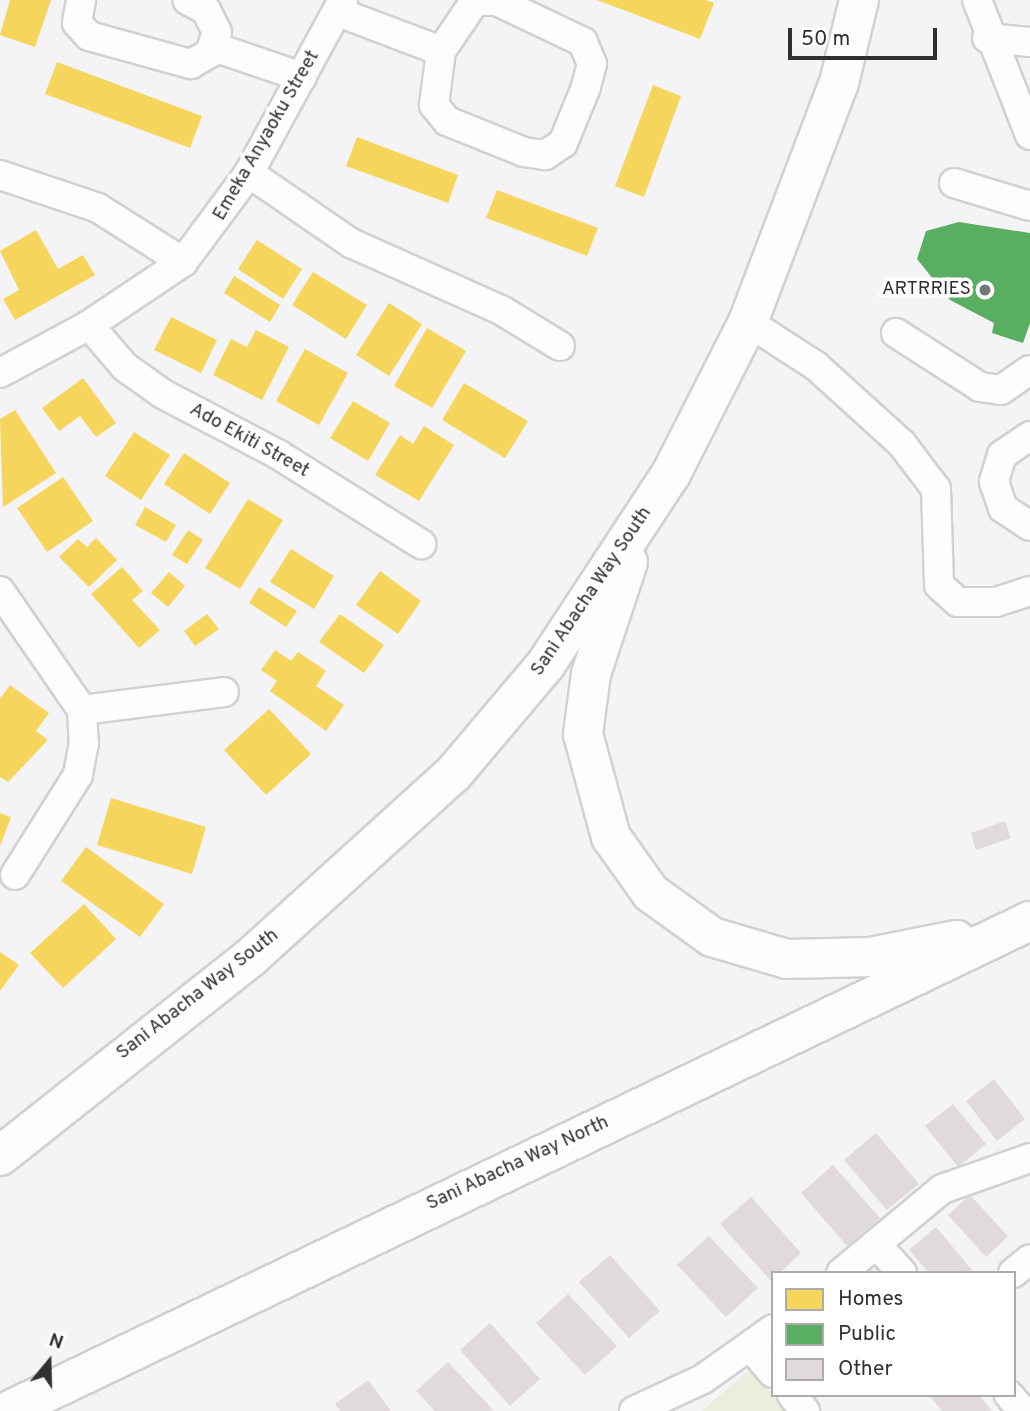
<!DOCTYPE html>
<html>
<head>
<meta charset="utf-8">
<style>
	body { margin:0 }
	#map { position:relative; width:1030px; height:1411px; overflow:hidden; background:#f4f4f6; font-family:Overpass,sans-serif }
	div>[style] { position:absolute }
	.green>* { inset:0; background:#eceddc }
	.homes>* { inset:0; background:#f6d55c }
	.public>* { inset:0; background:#5aae61 }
	.building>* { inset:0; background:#e0d9dd }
	.roads { filter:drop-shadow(2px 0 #d1d1d2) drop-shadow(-2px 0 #d1d1d2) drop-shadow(0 2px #d1d1d2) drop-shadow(0 -2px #d1d1d2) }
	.minor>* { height:28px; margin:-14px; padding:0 14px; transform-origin:14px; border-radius:14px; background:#fdfdfe }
	.highway>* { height:38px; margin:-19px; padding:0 19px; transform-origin:19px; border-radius:19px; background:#fdfdfe }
	.dots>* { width:19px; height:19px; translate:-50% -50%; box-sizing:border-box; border:4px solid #fff; border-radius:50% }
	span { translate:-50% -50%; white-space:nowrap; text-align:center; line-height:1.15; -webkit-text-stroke:7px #fff; paint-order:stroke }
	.street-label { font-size:19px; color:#303031 }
	.poi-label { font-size:19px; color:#303031 }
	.right { translate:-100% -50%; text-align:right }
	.legend { position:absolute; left:771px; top:1271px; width:245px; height:126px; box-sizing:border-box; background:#fff; border:2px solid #acacad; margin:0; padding:9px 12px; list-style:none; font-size:21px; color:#303031 }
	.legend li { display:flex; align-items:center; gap:14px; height:35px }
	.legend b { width:35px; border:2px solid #acacad }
	.north { position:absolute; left:14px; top:1327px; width:70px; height:70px; -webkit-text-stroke:5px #fff; paint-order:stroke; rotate:19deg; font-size:19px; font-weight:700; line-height:28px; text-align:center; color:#303031 }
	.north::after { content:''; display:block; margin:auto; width:24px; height:32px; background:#303031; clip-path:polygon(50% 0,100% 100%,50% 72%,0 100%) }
	.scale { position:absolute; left:788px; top:28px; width:149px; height:32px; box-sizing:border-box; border:4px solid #303031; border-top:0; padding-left:9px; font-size:21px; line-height:24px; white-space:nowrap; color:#303031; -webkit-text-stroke:5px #fff; paint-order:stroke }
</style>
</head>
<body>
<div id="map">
	<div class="green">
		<i style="clip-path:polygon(750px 1369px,787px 1411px,702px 1411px)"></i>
	</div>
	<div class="homes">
		<i style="clip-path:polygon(10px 0,51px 0,35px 47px,0 35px)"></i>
		<i style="clip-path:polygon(597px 0,706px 0,714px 3px,700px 39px)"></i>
		<i style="clip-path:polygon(57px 62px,202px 116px,190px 148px,45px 94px)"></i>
		<i style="clip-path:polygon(653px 85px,681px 96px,644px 197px,615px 186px)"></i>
		<i style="clip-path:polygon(357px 137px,458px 175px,448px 203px,346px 166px)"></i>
		<i style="clip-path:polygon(497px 190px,598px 228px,587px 256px,486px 218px)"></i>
		<i style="clip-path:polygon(36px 230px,58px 269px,83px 255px,95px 275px,15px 320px,3px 299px,19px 290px,0 251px)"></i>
		<i style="clip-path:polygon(257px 240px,302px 269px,283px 299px,238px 269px)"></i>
		<i style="clip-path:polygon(313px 272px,367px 305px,346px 339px,292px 305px)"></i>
		<i style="clip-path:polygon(234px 276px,280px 305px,270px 322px,224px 293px)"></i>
		<i style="clip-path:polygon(389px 303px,422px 324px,389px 376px,356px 355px)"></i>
		<i style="clip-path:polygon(171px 317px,217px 340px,201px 373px,154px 350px)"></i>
		<i style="clip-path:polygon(427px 328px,466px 351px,432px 408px,394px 386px)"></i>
		<i style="clip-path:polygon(256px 330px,289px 347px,262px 400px,213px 375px,231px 339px,247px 347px)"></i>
		<i style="clip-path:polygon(305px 349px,348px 373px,319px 425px,276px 401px)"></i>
		<i style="clip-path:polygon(83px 378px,116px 423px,96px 437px,80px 416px,59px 431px,42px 408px)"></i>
		<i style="clip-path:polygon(464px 383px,528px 421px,505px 458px,442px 420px)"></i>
		<i style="clip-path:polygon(353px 401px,390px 423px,368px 461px,330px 438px)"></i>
		<i style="clip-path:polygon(15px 410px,56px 473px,3px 507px,0 419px)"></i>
		<i style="clip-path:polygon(424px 426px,454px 445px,419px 501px,375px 475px,400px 435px,413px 444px)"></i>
		<i style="clip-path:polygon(134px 432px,170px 455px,141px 500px,105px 476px)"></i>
		<i style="clip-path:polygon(184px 453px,230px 483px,210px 514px,164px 484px)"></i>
		<i style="clip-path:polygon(63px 477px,93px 521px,47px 552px,17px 508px)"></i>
		<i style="clip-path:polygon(248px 499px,283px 520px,240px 589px,205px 568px)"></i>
		<i style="clip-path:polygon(145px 507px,176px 525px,166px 542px,135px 525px)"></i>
		<i style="clip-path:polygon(188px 530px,203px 540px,187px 564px,172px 555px)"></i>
		<i style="clip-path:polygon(96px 538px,117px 560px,89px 587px,59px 557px,78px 539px,87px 547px)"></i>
		<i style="clip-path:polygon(291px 549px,334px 576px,314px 609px,270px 582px)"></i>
		<i style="clip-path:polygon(122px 567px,143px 591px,132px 600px,160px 630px,139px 648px,91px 594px)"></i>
		<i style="clip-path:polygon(380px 571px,421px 601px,398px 634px,356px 605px)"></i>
		<i style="clip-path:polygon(169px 572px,185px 586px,168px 607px,151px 593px)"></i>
		<i style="clip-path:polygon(259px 587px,297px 611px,286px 627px,249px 603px)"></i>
		<i style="clip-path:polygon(207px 614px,219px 629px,195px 646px,184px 631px)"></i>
		<i style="clip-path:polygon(340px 614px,384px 645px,364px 673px,319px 642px)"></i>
		<i style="clip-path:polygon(275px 650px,291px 661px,298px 652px,326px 671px,316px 686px,344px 705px,326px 731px,270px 691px,277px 681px,261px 670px)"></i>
		<i style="clip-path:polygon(10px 685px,49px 713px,36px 731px,48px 740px,8px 782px,0 777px,0 699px)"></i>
		<i style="clip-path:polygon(269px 709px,311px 754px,266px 795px,224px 750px)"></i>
		<i style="clip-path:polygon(111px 798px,206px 827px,192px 874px,97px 845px)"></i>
		<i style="clip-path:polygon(0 813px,11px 817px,0 846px)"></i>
		<i style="clip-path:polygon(86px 847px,164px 904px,140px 937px,61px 881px)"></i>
		<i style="clip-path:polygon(84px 904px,116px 939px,63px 988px,30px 953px)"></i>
		<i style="clip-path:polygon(0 952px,19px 965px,0 991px)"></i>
	</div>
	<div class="public">
		<i style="clip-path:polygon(959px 222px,1030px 233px,1030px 323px,1023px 343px,992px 333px,994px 323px,950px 300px,917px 259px,926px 231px)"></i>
	</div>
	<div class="building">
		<i style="clip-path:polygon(1005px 821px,1011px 838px,976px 850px,971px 833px)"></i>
		<i style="clip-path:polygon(994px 1079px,1025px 1119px,997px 1141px,966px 1101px)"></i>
		<i style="clip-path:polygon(953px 1104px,986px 1144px,958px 1167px,925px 1126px)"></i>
		<i style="clip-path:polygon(876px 1133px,919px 1184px,887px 1210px,844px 1160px)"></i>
		<i style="clip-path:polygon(833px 1165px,880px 1218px,847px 1246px,801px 1193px)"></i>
		<i style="clip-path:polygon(970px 1195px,1008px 1236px,986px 1257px,948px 1215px)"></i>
		<i style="clip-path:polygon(751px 1197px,801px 1253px,771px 1281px,720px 1224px)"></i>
		<i style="clip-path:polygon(936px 1227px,972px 1270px,969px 1273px,929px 1273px,909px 1250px)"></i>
		<i style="clip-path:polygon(709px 1236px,758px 1288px,726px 1317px,677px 1265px)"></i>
		<i style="clip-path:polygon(610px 1255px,660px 1311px,629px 1338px,579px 1282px)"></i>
		<i style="clip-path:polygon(568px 1294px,617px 1346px,585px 1375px,536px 1323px)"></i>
		<i style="clip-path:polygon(490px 1323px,540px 1379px,510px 1406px,460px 1350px)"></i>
		<i style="clip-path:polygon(448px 1362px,494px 1411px,435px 1411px,416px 1391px)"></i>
		<i style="clip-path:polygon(368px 1380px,391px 1411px,340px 1411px,335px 1404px)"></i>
		<i style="clip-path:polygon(929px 1395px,979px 1395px,992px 1411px,942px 1411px)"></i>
	</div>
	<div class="roads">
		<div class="minor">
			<i style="left:81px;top:0;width:23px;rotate:100deg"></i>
			<i style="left:77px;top:23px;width:18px;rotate:47deg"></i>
			<i style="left:89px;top:36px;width:106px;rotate:15.4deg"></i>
			<i style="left:191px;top:64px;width:22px;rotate:-30deg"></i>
			<i style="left:210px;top:53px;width:22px;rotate:-72deg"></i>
			<i style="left:217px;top:32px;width:25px;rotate:-117deg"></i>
			<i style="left:206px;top:10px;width:21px;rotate:-152deg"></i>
			<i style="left:977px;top:0;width:145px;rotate:68.6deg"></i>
			<i style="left:475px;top:1px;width:22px"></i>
			<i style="left:497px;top:1px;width:95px;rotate:25.5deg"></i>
			<i style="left:583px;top:42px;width:24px;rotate:68deg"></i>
			<i style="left:592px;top:64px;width:24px;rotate:105deg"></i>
			<i style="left:586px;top:87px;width:61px;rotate:112.3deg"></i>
			<i style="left:563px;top:143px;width:22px;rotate:146deg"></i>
			<i style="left:545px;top:155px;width:21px;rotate:-172deg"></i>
			<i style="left:524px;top:152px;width:83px;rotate:-158.1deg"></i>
			<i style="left:447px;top:121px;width:21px;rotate:-129deg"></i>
			<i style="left:434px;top:105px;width:54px;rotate:-82.6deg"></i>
			<i style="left:441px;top:51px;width:60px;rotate:-55.8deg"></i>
			<i style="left:338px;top:12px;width:110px;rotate:20.7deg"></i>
			<i style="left:987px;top:38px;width:43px;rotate:5.3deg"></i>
			<i style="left:214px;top:47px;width:93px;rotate:18.8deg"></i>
			<i style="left:249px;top:173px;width:124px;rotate:34.5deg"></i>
			<i style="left:351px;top:243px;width:164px;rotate:24.1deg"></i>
			<i style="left:501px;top:310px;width:69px;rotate:31.4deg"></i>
			<i style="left:0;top:175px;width:103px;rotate:18.6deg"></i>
			<i style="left:98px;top:208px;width:101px;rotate:32.4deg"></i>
			<i style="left:954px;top:183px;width:79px;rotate:16.8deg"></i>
			<i style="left:748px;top:322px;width:81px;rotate:32.9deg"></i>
			<i style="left:816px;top:366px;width:116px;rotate:42.2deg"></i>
			<i style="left:902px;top:444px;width:56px;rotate:52.9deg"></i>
			<i style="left:936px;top:489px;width:96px;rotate:88.2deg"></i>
			<i style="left:939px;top:585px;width:25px;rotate:42deg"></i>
			<i style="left:958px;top:602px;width:38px"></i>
			<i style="left:996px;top:602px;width:36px;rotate:-18deg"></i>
			<i style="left:89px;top:325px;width:55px;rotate:49.4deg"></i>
			<i style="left:125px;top:367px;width:47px;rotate:35.4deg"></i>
			<i style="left:163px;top:394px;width:131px;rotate:27.7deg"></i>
			<i style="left:279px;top:455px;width:168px;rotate:32.1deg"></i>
			<i style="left:896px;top:333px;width:100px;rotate:32.7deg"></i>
			<i style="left:980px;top:387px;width:21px;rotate:8deg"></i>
			<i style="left:1001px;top:390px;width:35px;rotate:-35deg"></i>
			<i style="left:0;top:373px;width:101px;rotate:-28.3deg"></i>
			<i style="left:89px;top:325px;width:113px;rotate:-33.8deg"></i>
			<i style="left:183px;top:262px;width:111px;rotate:-53.4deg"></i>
			<i style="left:249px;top:173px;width:197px;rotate:-61.5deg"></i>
			<i style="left:1030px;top:436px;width:34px;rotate:146deg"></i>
			<i style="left:1002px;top:455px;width:28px;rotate:107deg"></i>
			<i style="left:994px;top:482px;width:28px;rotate:71deg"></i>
			<i style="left:1003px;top:508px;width:32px;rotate:34deg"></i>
			<i style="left:0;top:591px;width:145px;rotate:55.4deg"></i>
			<i style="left:82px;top:710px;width:33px;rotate:87deg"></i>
			<i style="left:84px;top:743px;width:33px;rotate:101deg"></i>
			<i style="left:78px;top:775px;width:118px;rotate:122.2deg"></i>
			<i style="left:82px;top:710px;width:143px;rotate:-7.2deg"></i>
			<i style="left:876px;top:1244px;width:39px;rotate:48deg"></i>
			<i style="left:841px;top:1273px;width:131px;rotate:-39.7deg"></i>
			<i style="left:942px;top:1189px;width:93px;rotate:-19.4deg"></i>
			<i style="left:1013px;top:1273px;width:22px;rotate:-39deg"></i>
			<i style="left:750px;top:1346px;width:35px;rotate:50deg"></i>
			<i style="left:792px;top:1395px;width:21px;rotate:51deg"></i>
			<i style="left:1009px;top:1395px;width:21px;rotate:49deg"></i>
			<i style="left:634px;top:1411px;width:76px;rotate:-24.9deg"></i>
			<i style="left:703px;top:1379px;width:86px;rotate:-35.5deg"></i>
		</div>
		<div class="highway">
			<i style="left:628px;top:562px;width:118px;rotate:108.3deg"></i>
			<i style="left:591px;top:674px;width:61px;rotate:97.6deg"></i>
			<i style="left:583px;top:734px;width:107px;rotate:74.8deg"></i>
			<i style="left:611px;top:837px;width:69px;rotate:54.5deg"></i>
			<i style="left:651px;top:893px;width:75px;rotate:35.8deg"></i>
			<i style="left:712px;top:937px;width:78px;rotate:16.3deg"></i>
			<i style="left:787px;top:959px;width:84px;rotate:-1.4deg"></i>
			<i style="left:871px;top:957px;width:87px;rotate:-11.3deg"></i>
			<i style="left:0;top:1156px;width:319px;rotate:-38.4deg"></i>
			<i style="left:250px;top:958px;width:275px;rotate:-42.2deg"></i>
			<i style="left:454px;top:773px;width:143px;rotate:-49.8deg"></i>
			<i style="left:546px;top:664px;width:227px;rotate:-56.7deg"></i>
			<i style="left:671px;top:474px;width:170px;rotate:-63.1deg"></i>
			<i style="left:748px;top:322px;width:256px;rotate:-69.2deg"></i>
			<i style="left:839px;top:83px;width:85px;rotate:-76.5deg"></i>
			<i style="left:8px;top:1411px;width:1133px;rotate:-25.62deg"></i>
		</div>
	</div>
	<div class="dots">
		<i style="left:985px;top:290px;background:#757576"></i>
	</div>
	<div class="street-label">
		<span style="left:267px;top:136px;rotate:-60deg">Emeka Anyaoku Street</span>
		<span style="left:249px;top:441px;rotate:29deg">Ado Ekiti Street</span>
		<span style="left:592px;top:592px;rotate:-56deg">Sani Abacha Way South</span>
		<span style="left:198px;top:995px;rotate:-38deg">Sani Abacha Way South</span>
		<span style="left:518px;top:1164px;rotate:-25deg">Sani Abacha Way North</span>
	</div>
	<div class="poi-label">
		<span class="right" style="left:971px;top:290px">ARTRRIES</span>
	</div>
	<ul class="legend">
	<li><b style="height:19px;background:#f6d55c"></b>Homes</li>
	<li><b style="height:19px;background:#5aae61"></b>Public</li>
	<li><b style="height:19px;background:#e0d9dd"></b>Other</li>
	</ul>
	<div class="north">N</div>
	<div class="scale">50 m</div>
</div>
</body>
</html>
